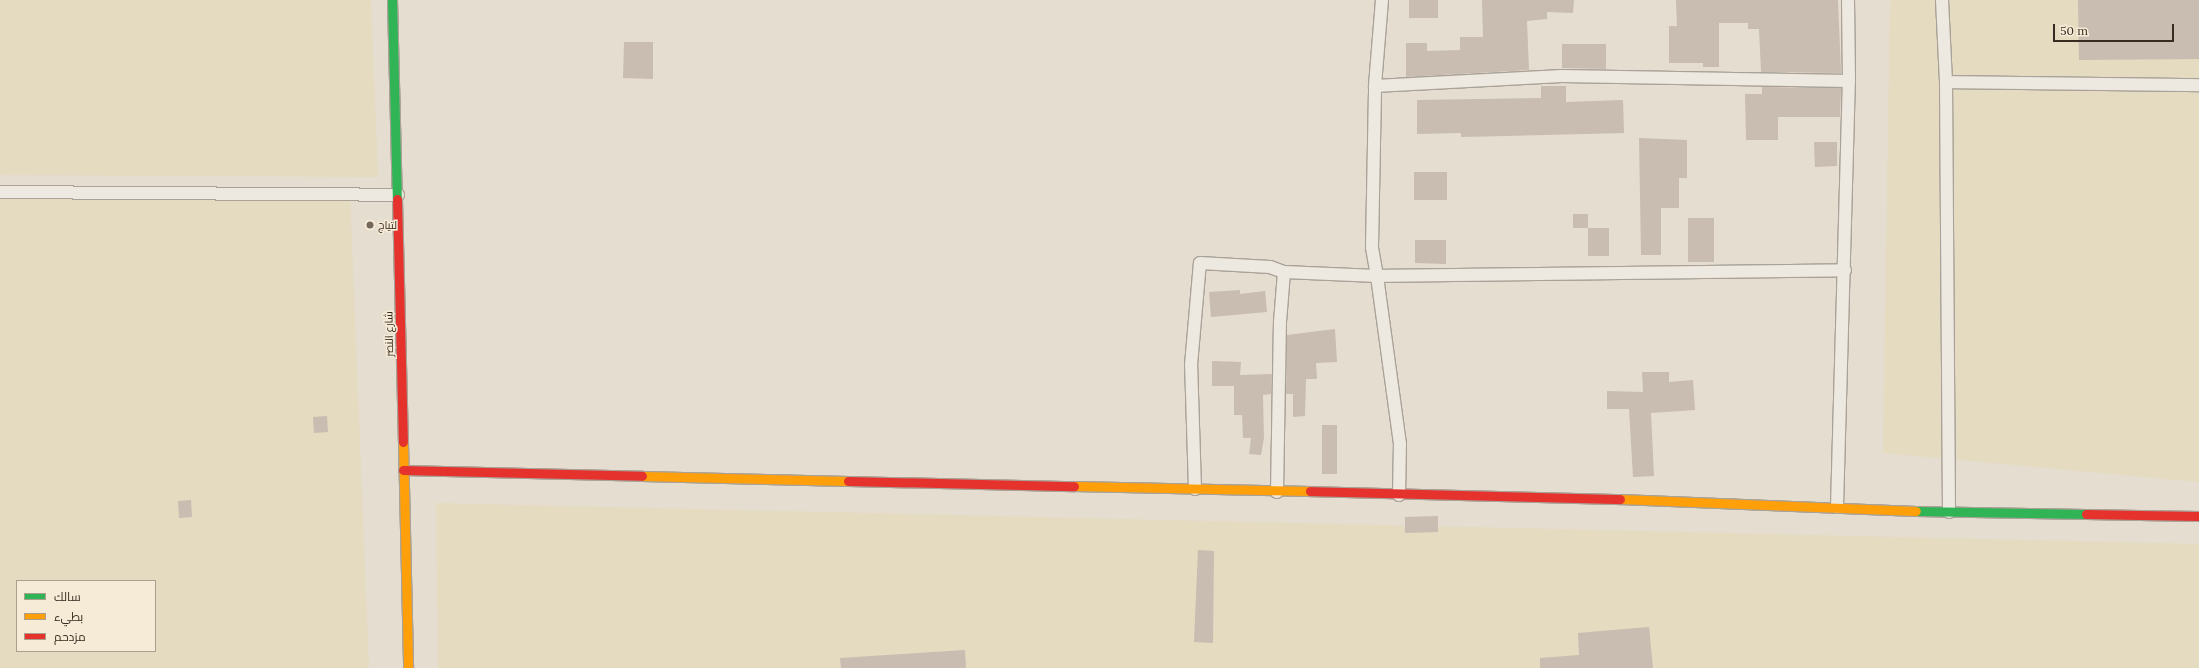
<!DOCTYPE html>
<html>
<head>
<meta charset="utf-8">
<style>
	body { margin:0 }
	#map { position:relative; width:2199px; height:668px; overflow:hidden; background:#e5ddcf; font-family:Lora,Cairo,serif }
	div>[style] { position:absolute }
	.farmland>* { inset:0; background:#e4dbc0 }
	.building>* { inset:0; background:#c9bcb0 }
	.roads { filter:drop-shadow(1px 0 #aaa298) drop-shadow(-1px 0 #aaa298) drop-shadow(0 1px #aaa298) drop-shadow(0 -1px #aaa298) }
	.street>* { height:12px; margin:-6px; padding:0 6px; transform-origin:6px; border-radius:6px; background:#ede9e1 }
	.fast>* { height:9px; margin:-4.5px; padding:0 4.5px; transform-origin:4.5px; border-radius:4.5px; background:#30b455 }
	.slow>* { height:9px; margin:-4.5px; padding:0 4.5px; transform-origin:4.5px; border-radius:4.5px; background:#ff9f0a }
	.jam>* { height:9px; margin:-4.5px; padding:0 4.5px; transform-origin:4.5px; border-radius:4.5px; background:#e5322d }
	.dots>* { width:11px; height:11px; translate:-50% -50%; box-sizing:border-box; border:2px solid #f5ebd6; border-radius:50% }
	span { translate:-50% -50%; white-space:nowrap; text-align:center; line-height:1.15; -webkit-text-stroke:3px #f5ebd6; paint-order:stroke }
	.poi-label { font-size:11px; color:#392b20 }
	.left { translate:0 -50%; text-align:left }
	.street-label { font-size:11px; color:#392b20 }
	.legend { position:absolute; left:16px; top:580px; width:140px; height:72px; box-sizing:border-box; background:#f5ebd6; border:1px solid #aa9e8d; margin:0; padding:5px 7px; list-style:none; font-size:12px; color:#392b20 }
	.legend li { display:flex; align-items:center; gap:8px; height:20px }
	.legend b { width:20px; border:1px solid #aa9e8d }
	.scale { position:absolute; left:2053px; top:24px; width:121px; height:18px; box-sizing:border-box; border:2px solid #392b20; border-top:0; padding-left:5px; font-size:12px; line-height:14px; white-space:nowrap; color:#392b20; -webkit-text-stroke:3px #f5ebd6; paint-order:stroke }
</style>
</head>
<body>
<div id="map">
	<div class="farmland">
		<i style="clip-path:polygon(0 0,371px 0,378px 177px,0 175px)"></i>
		<i style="clip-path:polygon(1890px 0,2199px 0,2199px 482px,1883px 453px)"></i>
		<i style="clip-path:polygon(evenodd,350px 194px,369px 668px,0 668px,0 196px,350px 194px,17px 581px,155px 581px,155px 651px,17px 651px,17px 581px)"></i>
		<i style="clip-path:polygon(436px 503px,2199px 544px,2199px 668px,438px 668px)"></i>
	</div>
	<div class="building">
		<i style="clip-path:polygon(1409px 0,1438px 0,1438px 18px,1409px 18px)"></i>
		<i style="clip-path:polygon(1482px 0,1574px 0,1573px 13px,1547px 12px,1547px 19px,1527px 21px,1529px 70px,1406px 77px,1406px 43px,1427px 43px,1427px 51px,1460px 50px,1460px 37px,1483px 37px)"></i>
		<i style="clip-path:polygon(1676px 0,1838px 0,1841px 73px,1761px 72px,1759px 29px,1748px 29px,1748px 23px,1719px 23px,1719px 67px,1703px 67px,1703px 63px,1669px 63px,1669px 26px,1677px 26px)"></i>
		<i style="clip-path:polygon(2078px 0,2199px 0,2199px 59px,2079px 60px)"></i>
		<i style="clip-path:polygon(624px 42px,653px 42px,653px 79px,623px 78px)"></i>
		<i style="clip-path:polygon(1562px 44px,1606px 44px,1606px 69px,1562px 68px)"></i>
		<i style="clip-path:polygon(1541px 86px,1566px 86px,1566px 102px,1623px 100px,1624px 133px,1461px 137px,1461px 133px,1417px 134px,1417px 100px,1541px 98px)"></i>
		<i style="clip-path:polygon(1762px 87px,1841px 88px,1840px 117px,1778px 117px,1778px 140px,1746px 140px,1745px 94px,1762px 94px)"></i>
		<i style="clip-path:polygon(1639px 138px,1687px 140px,1687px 178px,1679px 178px,1679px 208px,1661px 208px,1661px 255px,1641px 255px)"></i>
		<i style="clip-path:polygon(1814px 142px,1837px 142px,1837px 166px,1815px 167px)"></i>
		<i style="clip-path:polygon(1414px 172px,1447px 172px,1447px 200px,1414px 200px)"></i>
		<i style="clip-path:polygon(1573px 214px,1588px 214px,1588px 228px,1609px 228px,1609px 256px,1588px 256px,1588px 228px,1573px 228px)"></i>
		<i style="clip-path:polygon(1688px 218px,1714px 218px,1714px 262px,1688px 262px)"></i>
		<i style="clip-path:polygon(1415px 240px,1446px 240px,1446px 264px,1415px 263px)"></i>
		<i style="clip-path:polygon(1240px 290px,1240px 294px,1265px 291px,1267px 312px,1211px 317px,1209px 292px)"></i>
		<i style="clip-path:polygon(1335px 329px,1337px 362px,1316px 363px,1317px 379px,1306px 379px,1305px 416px,1293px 417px,1293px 394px,1286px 394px,1287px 335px)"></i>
		<i style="clip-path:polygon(1212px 361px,1241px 362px,1240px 375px,1272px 374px,1271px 394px,1263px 395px,1264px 438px,1261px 455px,1249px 454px,1251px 438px,1243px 438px,1242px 415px,1234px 415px,1234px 386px,1212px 386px)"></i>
		<i style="clip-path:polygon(1642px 372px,1669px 372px,1669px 382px,1693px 380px,1695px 410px,1651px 413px,1654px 476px,1633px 477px,1629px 409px,1607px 409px,1607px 391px,1643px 392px)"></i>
		<i style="clip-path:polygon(327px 416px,328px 432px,314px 433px,313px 417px)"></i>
		<i style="clip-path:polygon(1322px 425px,1337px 425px,1337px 474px,1322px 474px)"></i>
		<i style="clip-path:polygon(191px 500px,192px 517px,179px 518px,178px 501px)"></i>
		<i style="clip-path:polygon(1438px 516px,1438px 532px,1405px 533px,1405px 517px)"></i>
		<i style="clip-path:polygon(1198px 550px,1214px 551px,1213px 643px,1194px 642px)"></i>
		<i style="clip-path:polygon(1649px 627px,1653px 668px,1540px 668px,1540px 658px,1579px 655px,1578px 633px)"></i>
		<i style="clip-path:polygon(965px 650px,966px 668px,841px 668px,840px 658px)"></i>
	</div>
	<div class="roads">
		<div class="street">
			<i style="left:1382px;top:0;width:86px;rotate:94.7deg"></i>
			<i style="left:1375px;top:86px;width:187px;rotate:-3.1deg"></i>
			<i style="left:1562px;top:76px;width:287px;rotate:1deg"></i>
			<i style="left:1942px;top:0;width:82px;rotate:87.2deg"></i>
			<i style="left:1946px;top:82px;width:430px;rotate:89.6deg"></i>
			<i style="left:1946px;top:82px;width:253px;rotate:0.7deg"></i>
			<i style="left:0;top:192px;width:398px;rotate:0.4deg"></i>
			<i style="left:1195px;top:489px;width:124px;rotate:-91.8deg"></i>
			<i style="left:1191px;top:365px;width:102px;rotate:-85deg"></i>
			<i style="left:1200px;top:263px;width:70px;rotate:3.3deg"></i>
			<i style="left:1270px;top:267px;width:15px;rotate:20deg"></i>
			<i style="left:1284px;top:272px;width:93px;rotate:2.5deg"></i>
			<i style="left:1377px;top:276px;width:29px;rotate:-100deg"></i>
			<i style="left:1372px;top:247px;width:161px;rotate:-88.9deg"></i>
			<i style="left:1277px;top:492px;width:170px;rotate:-89deg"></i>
			<i style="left:1280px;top:322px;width:50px;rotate:-85.4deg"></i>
			<i style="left:1399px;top:495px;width:51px;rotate:-88.9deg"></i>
			<i style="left:1400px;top:444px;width:170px;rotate:-97.8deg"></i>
			<i style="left:1377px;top:276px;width:468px;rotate:-0.7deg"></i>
			<i style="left:1837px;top:507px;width:426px;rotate:-88.4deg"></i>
			<i style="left:1849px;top:81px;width:81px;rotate:-90.7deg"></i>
		</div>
		<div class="fast">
			<i style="left:392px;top:0;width:199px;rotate:88.6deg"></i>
			<i style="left:1916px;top:511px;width:170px;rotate:1deg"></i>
		</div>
		<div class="slow">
			<i style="left:403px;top:442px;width:226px;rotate:88.7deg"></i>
			<i style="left:642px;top:476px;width:206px;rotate:1.4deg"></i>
			<i style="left:1074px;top:486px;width:236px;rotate:1.2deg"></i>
			<i style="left:1620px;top:499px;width:296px;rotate:2.3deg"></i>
		</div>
		<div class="jam">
			<i style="left:397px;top:199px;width:243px;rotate:88.6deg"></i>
			<i style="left:403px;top:470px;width:239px;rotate:1.4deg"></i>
			<i style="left:848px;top:481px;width:226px;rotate:1.3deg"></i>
			<i style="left:1310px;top:491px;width:310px;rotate:1.5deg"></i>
			<i style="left:2086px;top:514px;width:113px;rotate:1deg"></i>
		</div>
	</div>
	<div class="dots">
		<i style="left:370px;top:225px;background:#75695d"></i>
	</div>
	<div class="poi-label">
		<span class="left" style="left:378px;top:225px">لتياج</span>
	</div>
	<div class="street-label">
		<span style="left:389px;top:334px;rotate:-91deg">شارع النصر</span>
	</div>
	<ul class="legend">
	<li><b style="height:5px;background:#30b455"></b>سالك</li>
	<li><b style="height:5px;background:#ff9f0a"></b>بطيء</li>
	<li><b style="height:5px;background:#e5322d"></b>مزدحم</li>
	</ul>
	<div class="scale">50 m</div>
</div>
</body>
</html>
